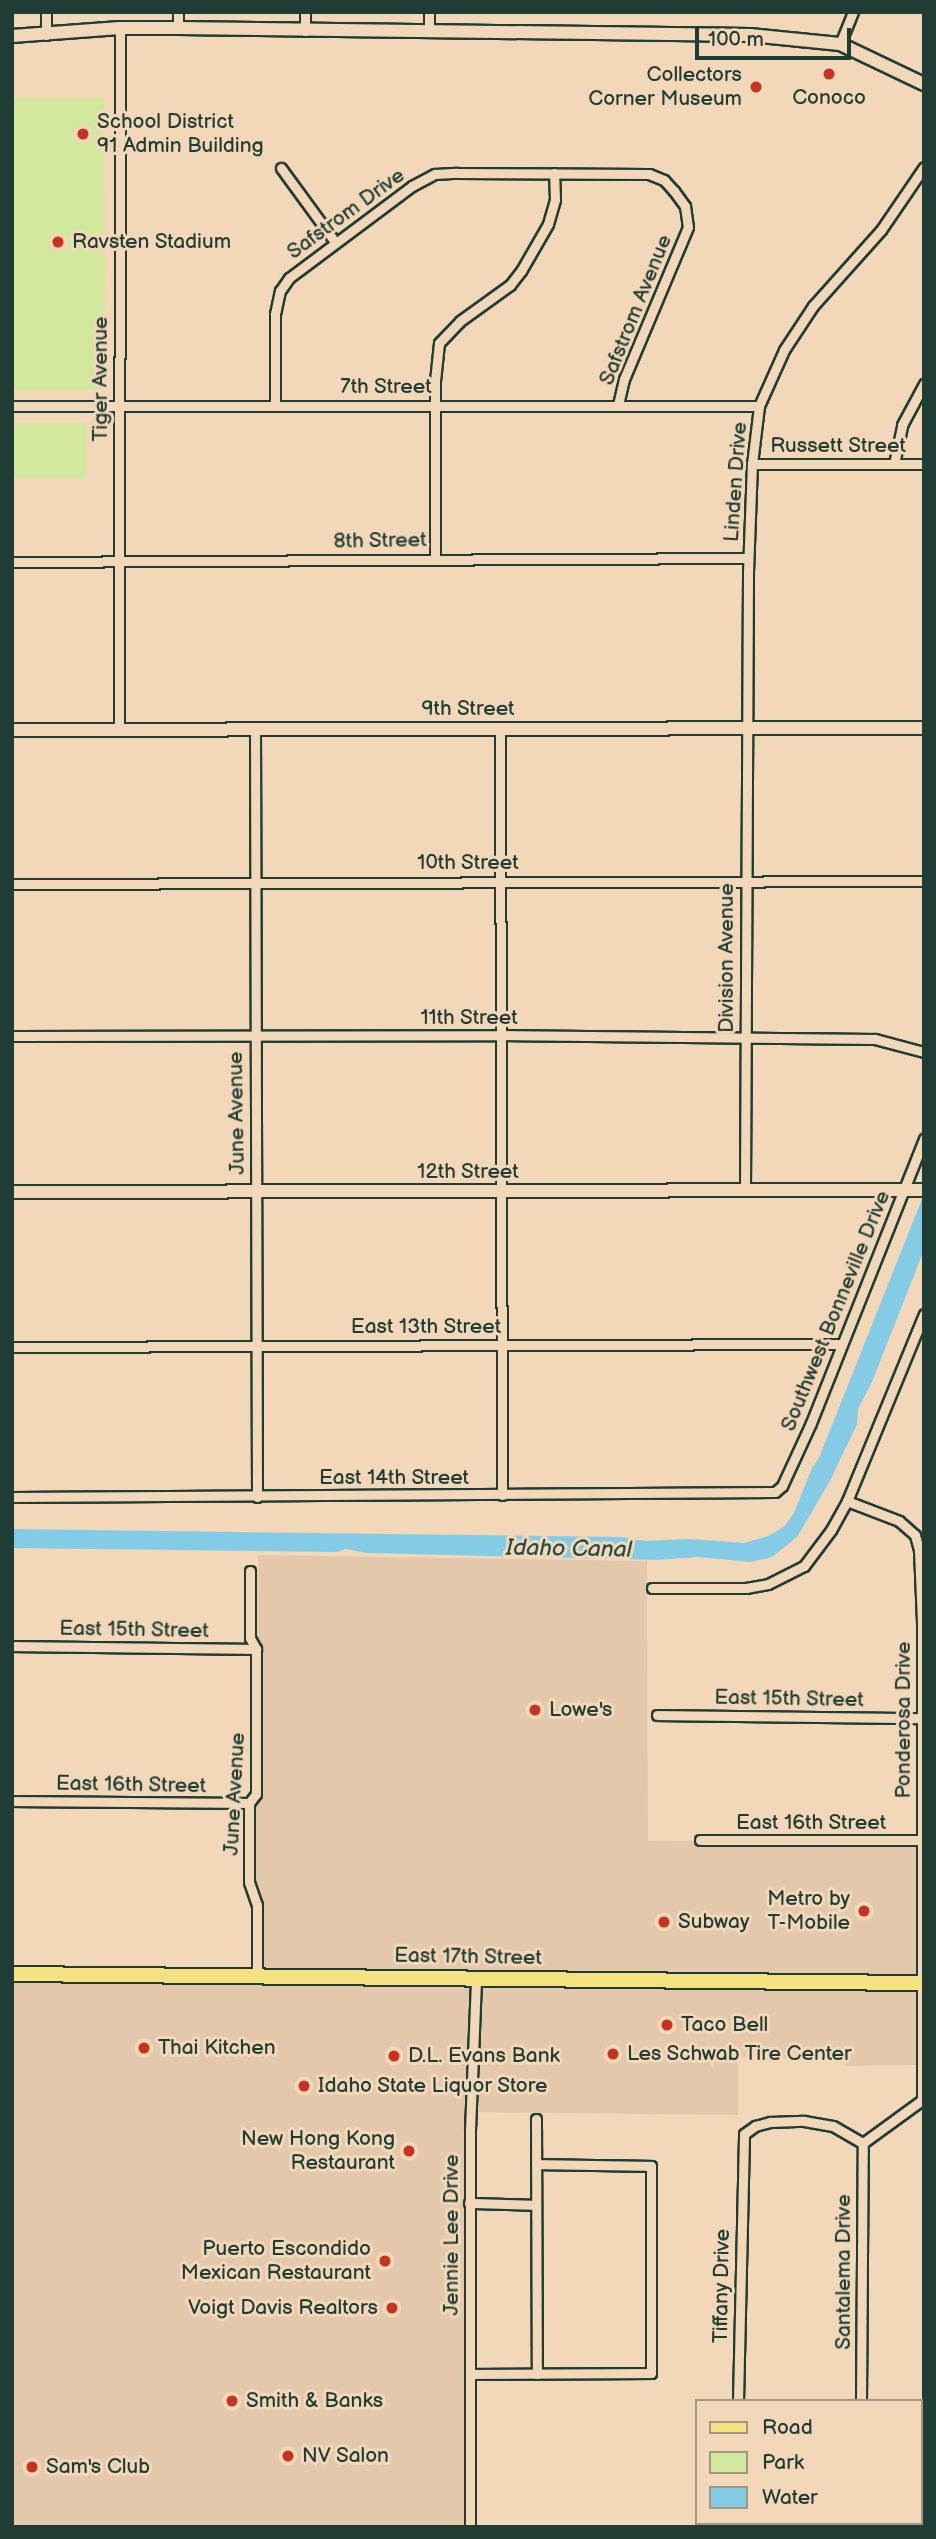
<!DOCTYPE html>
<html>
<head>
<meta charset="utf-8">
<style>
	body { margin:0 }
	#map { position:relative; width:936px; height:2539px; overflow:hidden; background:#f2d7b9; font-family:"Balsamiq Sans",sans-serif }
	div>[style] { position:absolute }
	.built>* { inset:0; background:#e4c8ab }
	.green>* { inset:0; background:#d1e89d }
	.water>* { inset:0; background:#84cce5 }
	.roads { filter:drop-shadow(2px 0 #1f3d34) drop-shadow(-2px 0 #1f3d34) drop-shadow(0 2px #1f3d34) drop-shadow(0 -2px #1f3d34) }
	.street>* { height:9px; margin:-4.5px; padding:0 4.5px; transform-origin:4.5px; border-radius:4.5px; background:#f2d7b9 }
	.secondary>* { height:12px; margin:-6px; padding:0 6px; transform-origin:6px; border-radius:6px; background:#f2d7b9 }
	.primary>* { height:14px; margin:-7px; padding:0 7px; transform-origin:7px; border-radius:7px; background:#f7e281 }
	.dots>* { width:19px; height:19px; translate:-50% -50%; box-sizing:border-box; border:4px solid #f2d7b9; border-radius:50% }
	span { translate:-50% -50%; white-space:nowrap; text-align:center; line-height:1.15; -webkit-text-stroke:6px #f2d7b9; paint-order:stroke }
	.poi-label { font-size:21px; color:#1f3d34 }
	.right { translate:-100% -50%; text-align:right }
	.left { translate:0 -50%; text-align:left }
	.street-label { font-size:21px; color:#1f3d34 }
	.water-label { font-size:23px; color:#294b46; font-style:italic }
	.frame { position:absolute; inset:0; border:14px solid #1f3d34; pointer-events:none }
	.legend { position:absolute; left:695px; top:2399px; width:228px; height:126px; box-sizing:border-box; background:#f2d7b9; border:2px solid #9e9984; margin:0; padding:9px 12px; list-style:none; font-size:21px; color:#1f3d34 }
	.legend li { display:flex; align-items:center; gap:14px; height:35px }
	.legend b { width:35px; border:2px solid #9e9984 }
	.scale { position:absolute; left:695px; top:28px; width:156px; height:32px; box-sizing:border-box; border:4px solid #1f3d34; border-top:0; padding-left:9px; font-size:21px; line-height:24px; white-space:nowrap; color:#1f3d34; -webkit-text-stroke:5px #f2d7b9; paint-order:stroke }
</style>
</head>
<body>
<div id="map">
	<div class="built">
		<i style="clip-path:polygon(258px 1555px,647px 1561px,648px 1841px,922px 1840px,922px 2065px,845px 2066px,844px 2059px,738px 2057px,738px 2115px,471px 2112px,470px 2527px,12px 2527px,12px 1974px,257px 1976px,257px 1905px,249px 1803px,256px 1794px)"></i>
	</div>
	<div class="green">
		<i style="clip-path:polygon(12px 98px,104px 98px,105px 386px,101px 390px,12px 390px)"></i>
		<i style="clip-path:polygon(12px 423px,86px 423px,86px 478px,12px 478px)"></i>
	</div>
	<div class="water">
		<i style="clip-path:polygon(924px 1194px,924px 1250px,872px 1382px,858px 1409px,857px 1424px,830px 1481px,797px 1537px,772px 1557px,750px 1562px,699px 1557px,656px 1560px,368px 1553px,345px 1549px,337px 1552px,12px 1548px,12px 1529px,622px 1537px,645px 1541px,688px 1539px,744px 1543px,768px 1536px,784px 1527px,794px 1513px,812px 1468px,819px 1458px)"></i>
	</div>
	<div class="roads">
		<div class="street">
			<i style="left:46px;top:12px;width:23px;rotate:90deg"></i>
			<i style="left:178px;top:12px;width:16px;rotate:90deg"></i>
			<i style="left:305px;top:12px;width:19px;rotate:90deg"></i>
			<i style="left:429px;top:32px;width:20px;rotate:-90deg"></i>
			<i style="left:840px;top:44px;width:35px;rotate:-68deg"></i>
			<i style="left:281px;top:168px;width:92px;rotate:53.9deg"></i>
			<i style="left:12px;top:406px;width:747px"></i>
			<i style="left:275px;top:406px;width:92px;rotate:-90deg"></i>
			<i style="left:275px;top:314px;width:24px;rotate:-78deg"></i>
			<i style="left:280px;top:291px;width:16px;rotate:-55deg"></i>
			<i style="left:289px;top:278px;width:154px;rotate:-36.8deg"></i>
			<i style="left:412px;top:186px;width:26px;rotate:-28deg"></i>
			<i style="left:435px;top:174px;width:22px;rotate:-3deg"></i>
			<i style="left:457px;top:173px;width:192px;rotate:0.3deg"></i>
			<i style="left:649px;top:174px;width:16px;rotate:22deg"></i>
			<i style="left:664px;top:180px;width:15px;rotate:48deg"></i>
			<i style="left:674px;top:191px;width:19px;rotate:54deg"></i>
			<i style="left:685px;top:206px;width:21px;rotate:82deg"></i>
			<i style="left:688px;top:227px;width:165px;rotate:112.8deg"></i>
			<i style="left:624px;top:379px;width:26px;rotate:103deg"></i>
			<i style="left:752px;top:464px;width:172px"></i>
			<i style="left:894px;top:464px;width:40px;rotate:-78deg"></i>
			<i style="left:902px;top:425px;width:47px;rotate:-61.8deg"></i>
			<i style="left:435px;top:558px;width:177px;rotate:-90deg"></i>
			<i style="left:435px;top:381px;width:38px;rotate:-84deg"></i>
			<i style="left:439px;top:343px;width:30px;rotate:-46deg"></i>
			<i style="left:460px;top:321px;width:62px;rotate:-35.8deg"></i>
			<i style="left:510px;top:285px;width:18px;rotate:-52deg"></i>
			<i style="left:521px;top:271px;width:54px;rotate:-60.1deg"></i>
			<i style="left:548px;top:224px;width:25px;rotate:-74deg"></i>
			<i style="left:555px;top:200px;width:27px;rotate:-92deg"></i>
			<i style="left:12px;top:562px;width:736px;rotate:-0.31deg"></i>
			<i style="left:500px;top:728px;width:767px;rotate:89.85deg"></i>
			<i style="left:119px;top:730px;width:702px;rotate:-89.92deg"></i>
			<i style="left:255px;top:730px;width:767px;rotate:89.85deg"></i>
			<i style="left:12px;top:884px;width:912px;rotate:-0.19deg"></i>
			<i style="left:12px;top:1036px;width:488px;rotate:-0.1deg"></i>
			<i style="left:500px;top:1035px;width:375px;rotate:0.6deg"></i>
			<i style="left:875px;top:1039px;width:51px;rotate:14.9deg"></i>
			<i style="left:745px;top:1190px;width:618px;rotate:-89.72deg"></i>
			<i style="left:748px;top:572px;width:108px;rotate:-87.9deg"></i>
			<i style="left:752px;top:464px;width:58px;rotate:-83.1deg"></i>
			<i style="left:759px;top:406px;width:61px;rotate:-65.9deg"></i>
			<i style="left:784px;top:350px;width:53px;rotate:-56.6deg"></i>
			<i style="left:813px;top:306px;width:102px;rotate:-48.2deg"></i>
			<i style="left:881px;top:230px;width:76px;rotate:-55.7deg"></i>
			<i style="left:12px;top:1347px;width:828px;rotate:-0.21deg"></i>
			<i style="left:12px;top:1497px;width:763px;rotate:-0.38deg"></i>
			<i style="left:775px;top:1492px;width:9px;rotate:-41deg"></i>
			<i style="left:782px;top:1486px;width:69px;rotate:-65.3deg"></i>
			<i style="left:811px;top:1423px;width:306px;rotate:-68.3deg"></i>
			<i style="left:847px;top:1501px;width:56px;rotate:21deg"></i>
			<i style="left:899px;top:1521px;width:21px;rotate:41deg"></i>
			<i style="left:915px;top:1535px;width:16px;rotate:75deg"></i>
			<i style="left:919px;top:1550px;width:73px;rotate:87.6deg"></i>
			<i style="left:922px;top:1623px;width:477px;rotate:90deg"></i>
			<i style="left:250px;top:1571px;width:67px;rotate:90deg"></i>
			<i style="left:250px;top:1638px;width:13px;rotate:61deg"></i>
			<i style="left:256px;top:1649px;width:145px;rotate:90deg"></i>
			<i style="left:256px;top:1794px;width:11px;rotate:128deg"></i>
			<i style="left:249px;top:1803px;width:79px;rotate:90deg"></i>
			<i style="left:249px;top:1882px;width:24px;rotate:71deg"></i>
			<i style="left:257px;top:1905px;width:71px;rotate:90deg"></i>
			<i style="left:652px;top:1588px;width:94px"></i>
			<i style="left:746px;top:1588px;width:22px;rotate:-10deg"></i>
			<i style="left:768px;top:1584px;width:40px;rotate:-26.6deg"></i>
			<i style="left:804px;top:1566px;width:45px;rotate:-53.1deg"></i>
			<i style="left:831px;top:1530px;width:33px;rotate:-61deg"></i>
			<i style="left:847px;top:1501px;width:202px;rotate:-67.6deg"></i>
			<i style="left:12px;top:1646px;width:244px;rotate:0.7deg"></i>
			<i style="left:657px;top:1715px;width:263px;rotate:0.7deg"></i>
			<i style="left:12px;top:1801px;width:237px;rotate:0.5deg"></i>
			<i style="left:700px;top:1840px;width:222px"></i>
			<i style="left:536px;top:2119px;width:255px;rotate:89.8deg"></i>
			<i style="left:469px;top:2203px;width:67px;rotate:1.7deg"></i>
			<i style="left:470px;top:2374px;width:181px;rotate:-0.3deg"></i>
			<i style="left:651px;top:2373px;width:207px;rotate:-90deg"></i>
			<i style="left:651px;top:2166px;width:115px;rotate:-179deg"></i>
			<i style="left:738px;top:2401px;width:267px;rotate:-88.7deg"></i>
			<i style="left:744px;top:2134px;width:14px;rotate:-36deg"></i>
			<i style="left:755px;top:2126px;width:16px;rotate:-15deg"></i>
			<i style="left:770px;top:2122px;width:34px;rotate:-2deg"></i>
			<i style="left:804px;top:2121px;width:29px;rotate:10deg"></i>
			<i style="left:833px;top:2126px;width:34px;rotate:30deg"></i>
			<i style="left:863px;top:2143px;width:73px;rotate:-36.1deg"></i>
			<i style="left:861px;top:2401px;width:258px;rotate:-89.6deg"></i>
			<i style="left:470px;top:2527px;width:397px;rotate:-90deg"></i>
			<i style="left:470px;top:2130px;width:151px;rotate:-87.7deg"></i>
			<i style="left:736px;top:2527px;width:4px;rotate:-90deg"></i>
			<i style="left:860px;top:2527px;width:4px;rotate:-90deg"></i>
		</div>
		<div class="secondary">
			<i style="left:12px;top:36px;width:108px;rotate:-4.2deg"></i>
			<i style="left:120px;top:28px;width:58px"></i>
			<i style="left:178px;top:28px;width:572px;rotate:0.7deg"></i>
			<i style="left:750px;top:35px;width:90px;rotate:5.7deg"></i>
			<i style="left:840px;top:44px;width:93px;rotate:25.5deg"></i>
			<i style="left:12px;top:730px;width:912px;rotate:-0.13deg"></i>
			<i style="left:12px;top:1192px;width:912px;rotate:-0.13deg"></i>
		</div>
		<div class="primary">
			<i style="left:12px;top:1974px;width:912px;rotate:0.57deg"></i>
		</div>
	</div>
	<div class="dots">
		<i style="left:829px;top:74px;background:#c8321e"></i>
		<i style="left:756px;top:87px;background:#c8321e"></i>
		<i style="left:83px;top:134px;background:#c8321e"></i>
		<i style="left:58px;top:242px;background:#c8321e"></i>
		<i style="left:535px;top:1710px;background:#c8321e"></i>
		<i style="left:864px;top:1911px;background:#c8321e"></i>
		<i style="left:664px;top:1922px;background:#c8321e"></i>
		<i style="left:667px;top:2025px;background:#c8321e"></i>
		<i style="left:144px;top:2048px;background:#c8321e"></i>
		<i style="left:613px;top:2054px;background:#c8321e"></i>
		<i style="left:394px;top:2056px;background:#c8321e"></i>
		<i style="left:304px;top:2086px;background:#c8321e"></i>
		<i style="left:409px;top:2151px;background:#c8321e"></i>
		<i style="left:385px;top:2261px;background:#c8321e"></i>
		<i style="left:392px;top:2308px;background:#c8321e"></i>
		<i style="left:232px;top:2401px;background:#c8321e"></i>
		<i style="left:288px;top:2456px;background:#c8321e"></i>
		<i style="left:32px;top:2467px;background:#c8321e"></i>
	</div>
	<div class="poi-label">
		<span class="right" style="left:742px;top:87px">Collectors<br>Corner Museum</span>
		<span style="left:829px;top:98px">Conoco</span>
		<span class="left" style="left:97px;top:134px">School District<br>91 Admin Building</span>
		<span class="left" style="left:72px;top:242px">Ravsten Stadium</span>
		<span class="left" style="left:549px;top:1710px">Lowe's</span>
		<span class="right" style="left:850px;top:1911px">Metro by<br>T-Mobile</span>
		<span class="left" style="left:678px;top:1922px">Subway</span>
		<span class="left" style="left:681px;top:2025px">Taco Bell</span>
		<span class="left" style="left:158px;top:2048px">Thai Kitchen</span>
		<span class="left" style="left:627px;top:2054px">Les Schwab Tire Center</span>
		<span class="left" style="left:408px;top:2056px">D.L. Evans Bank</span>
		<span class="left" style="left:318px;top:2086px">Idaho State Liquor Store</span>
		<span class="right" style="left:395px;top:2151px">New Hong Kong<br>Restaurant</span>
		<span class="right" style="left:371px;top:2261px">Puerto Escondido<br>Mexican Restaurant</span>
		<span class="right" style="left:378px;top:2308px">Voigt Davis Realtors</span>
		<span class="left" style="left:246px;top:2401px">Smith &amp; Banks</span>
		<span class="left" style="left:302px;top:2456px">NV Salon</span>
		<span class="left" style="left:46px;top:2467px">Sam's Club</span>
	</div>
	<div class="street-label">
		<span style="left:346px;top:214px;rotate:-36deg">Safstrom Drive</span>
		<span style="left:636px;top:310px;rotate:-68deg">Safstrom Avenue</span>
		<span style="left:101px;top:379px;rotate:-90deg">Tiger Avenue</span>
		<span style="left:386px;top:387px">7th Street</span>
		<span style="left:838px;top:446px">Russett Street</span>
		<span style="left:736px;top:482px;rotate:-86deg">Linden Drive</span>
		<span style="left:380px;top:541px;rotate:-1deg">8th Street</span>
		<span style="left:468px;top:709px">9th Street</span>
		<span style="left:468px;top:863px">10th Street</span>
		<span style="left:727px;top:958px;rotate:-90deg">Division Avenue</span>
		<span style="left:469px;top:1018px">11th Street</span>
		<span style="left:237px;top:1113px;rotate:-91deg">June Avenue</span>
		<span style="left:468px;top:1172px">12th Street</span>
		<span style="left:836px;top:1311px;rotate:-68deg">Southwest Bonneville Drive</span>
		<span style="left:426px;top:1327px">East 13th Street</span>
		<span style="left:394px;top:1478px">East 14th Street</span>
		<span style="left:134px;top:1630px;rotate:1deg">East 15th Street</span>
		<span style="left:789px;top:1699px;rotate:1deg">East 15th Street</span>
		<span style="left:904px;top:1720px;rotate:-90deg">Ponderosa Drive</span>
		<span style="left:131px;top:1785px;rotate:1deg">East 16th Street</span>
		<span style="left:235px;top:1794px;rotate:-87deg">June Avenue</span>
		<span style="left:811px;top:1823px">East 16th Street</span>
		<span style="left:468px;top:1957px;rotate:1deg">East 17th Street</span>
		<span style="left:452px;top:2235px;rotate:-90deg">Jennie Lee Drive</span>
		<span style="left:844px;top:2272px;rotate:-90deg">Santalema Drive</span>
		<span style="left:722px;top:2286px;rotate:-89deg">Tiffany Drive</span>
	</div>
	<div class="water-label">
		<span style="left:569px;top:1549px;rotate:1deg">Idaho Canal</span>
	</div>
	<div class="frame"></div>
	<ul class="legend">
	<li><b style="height:9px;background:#f7e281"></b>Road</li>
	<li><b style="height:19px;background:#d1e89d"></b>Park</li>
	<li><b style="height:19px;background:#84cce5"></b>Water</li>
	</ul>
	<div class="scale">100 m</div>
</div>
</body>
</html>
